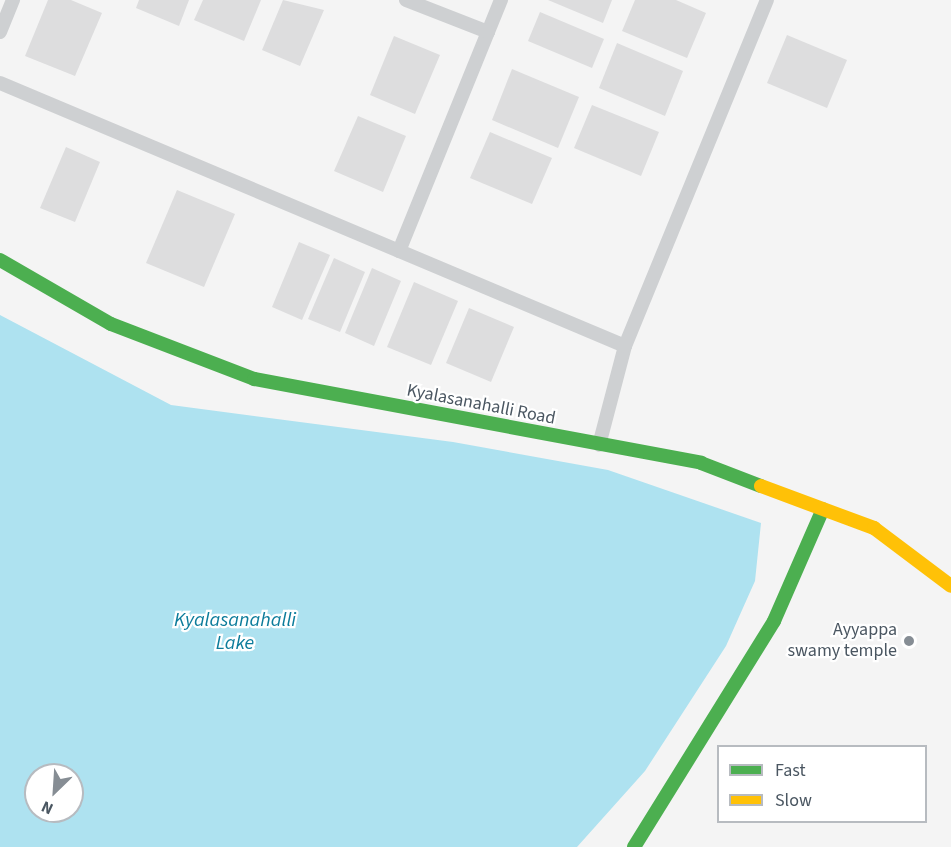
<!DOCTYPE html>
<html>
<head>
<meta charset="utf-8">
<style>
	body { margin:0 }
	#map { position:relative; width:951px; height:847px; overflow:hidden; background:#f4f4f4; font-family:"Source Sans 3",sans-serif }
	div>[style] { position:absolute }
	.water>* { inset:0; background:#aee2f0 }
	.building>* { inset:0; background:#ddddde }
	.lane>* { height:14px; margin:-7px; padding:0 7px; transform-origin:7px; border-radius:7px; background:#ced0d2 }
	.fast>* { height:14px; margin:-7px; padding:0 7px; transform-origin:7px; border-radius:7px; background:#4caf50 }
	.slow>* { height:14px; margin:-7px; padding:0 7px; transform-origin:7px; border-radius:7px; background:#ffc107 }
	.dots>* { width:16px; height:16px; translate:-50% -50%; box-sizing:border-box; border:3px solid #fff; border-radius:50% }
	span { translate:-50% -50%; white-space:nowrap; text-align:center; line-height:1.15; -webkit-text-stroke:4.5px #fff; paint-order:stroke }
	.street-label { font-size:18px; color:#4a5661 }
	.poi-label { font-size:18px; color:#4a5661 }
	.right { translate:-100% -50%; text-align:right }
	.water-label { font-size:20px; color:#0c7c9b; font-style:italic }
	.legend { position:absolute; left:717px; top:745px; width:210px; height:78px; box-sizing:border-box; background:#fff; border:2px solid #b7bbc0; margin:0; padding:8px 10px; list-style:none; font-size:18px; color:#4a5661 }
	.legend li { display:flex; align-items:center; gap:12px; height:30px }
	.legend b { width:30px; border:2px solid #b7bbc0 }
	.north { position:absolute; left:24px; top:763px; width:60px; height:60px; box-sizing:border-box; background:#fff; border:2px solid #b7bbc0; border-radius:50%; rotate:205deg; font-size:16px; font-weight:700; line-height:24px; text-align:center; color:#4a5661 }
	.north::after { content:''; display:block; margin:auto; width:21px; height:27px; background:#868d94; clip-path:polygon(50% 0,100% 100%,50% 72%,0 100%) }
</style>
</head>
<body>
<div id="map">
	<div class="water">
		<i style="clip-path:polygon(evenodd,0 315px,171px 405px,453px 442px,608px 470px,761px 523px,755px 581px,726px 646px,645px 771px,577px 847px,0 847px,0 315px,36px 775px,72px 775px,72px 811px,36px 811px,36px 775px)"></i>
	</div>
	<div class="building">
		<i style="clip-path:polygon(48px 0,71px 0,102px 13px,75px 76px,25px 56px)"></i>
		<i style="clip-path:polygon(139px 0,189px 0,179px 26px,136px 8px)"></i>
		<i style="clip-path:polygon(203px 0,261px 0,244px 41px,194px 20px)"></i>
		<i style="clip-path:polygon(283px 0,324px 10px,300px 66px,262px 50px)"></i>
		<i style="clip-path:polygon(548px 0,612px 0,603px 23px)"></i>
		<i style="clip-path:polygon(635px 0,676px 0,706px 13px,687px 58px,622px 31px)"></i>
		<i style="clip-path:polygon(540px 12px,604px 39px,592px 68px,528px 41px)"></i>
		<i style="clip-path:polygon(787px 35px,847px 60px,827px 108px,767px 83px)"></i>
		<i style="clip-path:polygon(394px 36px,440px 55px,415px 114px,370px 95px)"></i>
		<i style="clip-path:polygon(617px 43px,683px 71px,665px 116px,599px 88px)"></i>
		<i style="clip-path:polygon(512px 69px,579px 97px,558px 148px,492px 120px)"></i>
		<i style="clip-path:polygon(592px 105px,659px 132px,641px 176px,574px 148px)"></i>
		<i style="clip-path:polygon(358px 116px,406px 136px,383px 192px,334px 171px)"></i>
		<i style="clip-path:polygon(490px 132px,552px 158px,532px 204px,470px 178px)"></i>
		<i style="clip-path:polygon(66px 147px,100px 162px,75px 222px,40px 208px)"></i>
		<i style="clip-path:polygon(177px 190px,235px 214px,204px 287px,146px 263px)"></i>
		<i style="clip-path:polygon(299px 242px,330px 255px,302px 320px,272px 307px)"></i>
		<i style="clip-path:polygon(334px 258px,365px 272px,340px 332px,308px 319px)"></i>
		<i style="clip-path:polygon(372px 268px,401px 281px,374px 346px,345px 333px)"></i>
		<i style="clip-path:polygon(414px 282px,458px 301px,431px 365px,387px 347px)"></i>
		<i style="clip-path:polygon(469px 308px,514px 327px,491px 382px,446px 363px)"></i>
	</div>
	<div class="lane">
		<i style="left:0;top:32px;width:35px;rotate:-68deg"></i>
		<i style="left:488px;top:32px;width:35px;rotate:-68deg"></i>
		<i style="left:0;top:83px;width:678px;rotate:22.82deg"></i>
		<i style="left:625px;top:346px;width:102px;rotate:104.7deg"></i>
		<i style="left:399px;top:251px;width:236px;rotate:-67.9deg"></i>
		<i style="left:488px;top:32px;width:88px;rotate:-158.7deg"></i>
		<i style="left:625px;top:346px;width:374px;rotate:-67.7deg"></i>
	</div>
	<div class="fast">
		<i style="left:0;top:260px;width:128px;rotate:30deg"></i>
		<i style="left:111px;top:324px;width:153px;rotate:21deg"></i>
		<i style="left:254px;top:379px;width:455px;rotate:10.6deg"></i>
		<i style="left:701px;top:463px;width:64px;rotate:21deg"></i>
		<i style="left:634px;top:847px;width:266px;rotate:-58.2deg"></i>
		<i style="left:774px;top:621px;width:122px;rotate:-66.4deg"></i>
	</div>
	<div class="slow">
		<i style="left:761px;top:486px;width:121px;rotate:20.4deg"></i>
		<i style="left:874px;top:528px;width:96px;rotate:37deg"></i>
	</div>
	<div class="dots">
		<i style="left:909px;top:641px;background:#868d94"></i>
	</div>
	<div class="street-label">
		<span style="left:481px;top:405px;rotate:11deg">Kyalasanahalli Road</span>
	</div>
	<div class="poi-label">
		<span class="right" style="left:897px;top:641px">Ayyappa<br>swamy temple</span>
	</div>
	<div class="water-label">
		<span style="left:235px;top:632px">Kyalasanahalli<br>Lake</span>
	</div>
	<ul class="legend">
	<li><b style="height:8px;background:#4caf50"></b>Fast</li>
	<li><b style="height:8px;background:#ffc107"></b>Slow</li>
	</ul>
	<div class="north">N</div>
</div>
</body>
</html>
